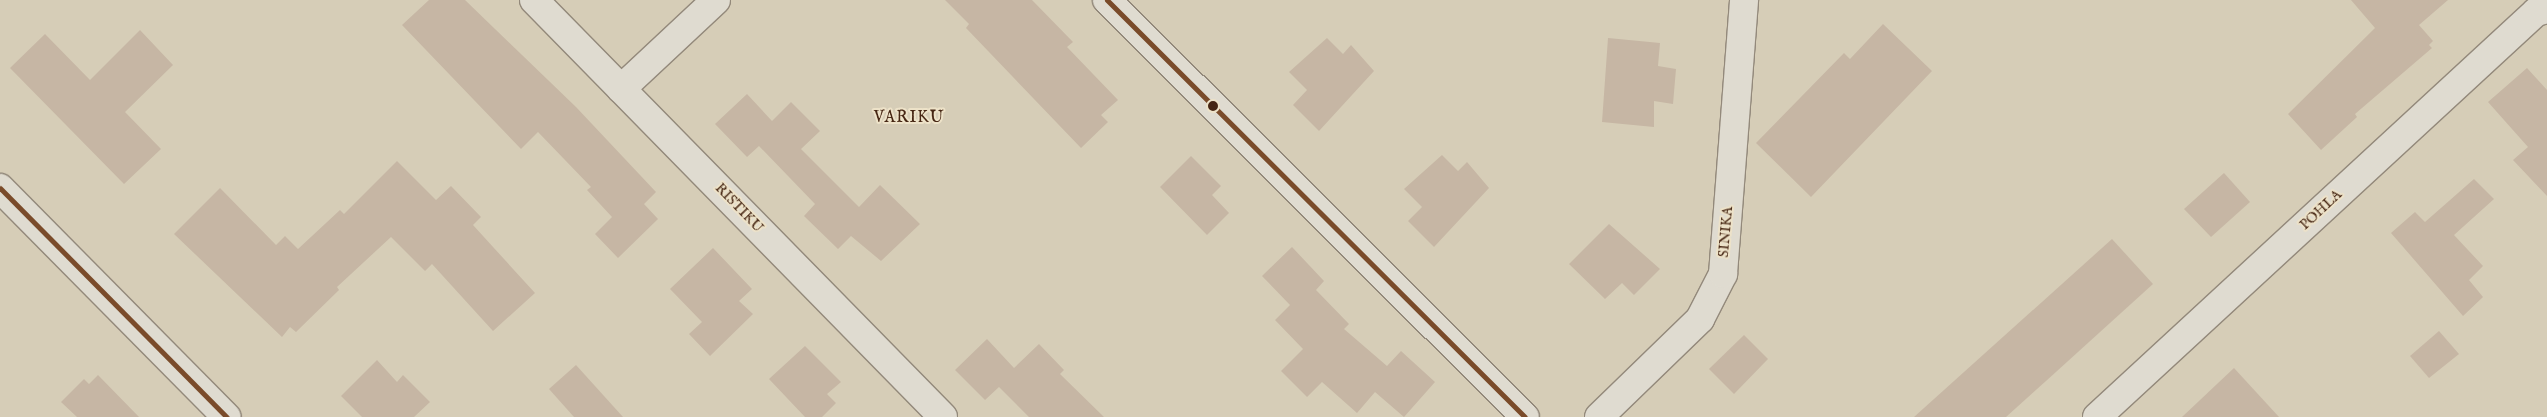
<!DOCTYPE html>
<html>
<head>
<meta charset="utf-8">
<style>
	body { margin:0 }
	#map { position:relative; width:2547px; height:417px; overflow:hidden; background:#d6cdb7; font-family:"IM FELL English",serif }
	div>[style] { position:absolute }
	.building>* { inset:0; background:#c6b6a4 }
	.roads { filter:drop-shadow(1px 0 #93897b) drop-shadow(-1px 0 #93897b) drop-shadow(0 1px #93897b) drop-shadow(0 -1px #93897b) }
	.street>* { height:28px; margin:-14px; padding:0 14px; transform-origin:14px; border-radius:14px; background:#dfdbd0 }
	.bus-1>* { height:5px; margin:-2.5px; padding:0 2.5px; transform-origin:2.5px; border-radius:2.5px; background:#7a4b2a }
	.dots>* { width:14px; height:14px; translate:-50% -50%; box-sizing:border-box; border:2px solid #ede2c8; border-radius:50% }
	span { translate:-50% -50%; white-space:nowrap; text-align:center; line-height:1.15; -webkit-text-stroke:4px #ede2c8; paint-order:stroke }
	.street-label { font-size:14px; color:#462613 }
	.quarter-label { font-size:16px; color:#462613; letter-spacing:1px }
</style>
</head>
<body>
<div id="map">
	<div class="building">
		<i style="clip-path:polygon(429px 0,465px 0,576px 107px,656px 192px,644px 204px,658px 219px,618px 258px,595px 234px,612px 217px,587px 190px,591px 187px,538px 132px,521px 149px,402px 25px)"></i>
		<i style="clip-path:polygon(945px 0,1032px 0,1073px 42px,1067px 47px,1118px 100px,1101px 115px,1108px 122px,1081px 148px,966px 28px,969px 24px)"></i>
		<i style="clip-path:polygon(2351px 0,2448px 0,2419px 25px,2433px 41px,2429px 45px,2432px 48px,2355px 114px,2357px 117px,2321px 150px,2288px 114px,2375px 28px)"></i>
		<i style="clip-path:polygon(1883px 24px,1932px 71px,1811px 197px,1756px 143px,1844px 53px,1850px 59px)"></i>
		<i style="clip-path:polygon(140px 30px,173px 65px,125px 112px,161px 149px,124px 184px,10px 68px,45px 34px,90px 80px)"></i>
		<i style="clip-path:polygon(1327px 38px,1343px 54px,1351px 45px,1374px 71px,1319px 131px,1293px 105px,1307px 90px,1289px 72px)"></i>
		<i style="clip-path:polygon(1608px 38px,1660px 43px,1658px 66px,1676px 69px,1673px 104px,1654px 101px,1654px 127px,1602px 122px)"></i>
		<i style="clip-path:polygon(2527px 68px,2547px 90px,2547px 196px,2513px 160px,2528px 147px,2488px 102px)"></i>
		<i style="clip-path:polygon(747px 94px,772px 121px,791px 102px,820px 131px,801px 149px,859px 207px,880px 185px,920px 224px,881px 261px,851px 236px,838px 249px,804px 216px,815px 204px,759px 146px,747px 157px,715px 124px)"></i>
		<i style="clip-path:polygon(1442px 155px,1458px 171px,1467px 162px,1489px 188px,1434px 247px,1408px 221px,1422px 207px,1404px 189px)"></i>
		<i style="clip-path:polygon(1191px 156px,1221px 186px,1212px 195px,1229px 213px,1207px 235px,1160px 187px)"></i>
		<i style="clip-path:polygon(397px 161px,436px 200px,451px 186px,481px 217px,473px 225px,535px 293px,493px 331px,432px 264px,425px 271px,391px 237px,337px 287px,339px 290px,296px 332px,290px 327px,282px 337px,174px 234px,220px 188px,276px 245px,285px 236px,298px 249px,340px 210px,344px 214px)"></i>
		<i style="clip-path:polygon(2224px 173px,2250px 202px,2211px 237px,2184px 209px)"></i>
		<i style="clip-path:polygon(2474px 179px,2494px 199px,2454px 235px,2483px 266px,2469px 280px,2483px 297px,2463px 316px,2391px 233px,2415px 212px,2425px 222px)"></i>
		<i style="clip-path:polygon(1609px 224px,1660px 269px,1634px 295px,1622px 283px,1605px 299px,1569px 264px)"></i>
		<i style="clip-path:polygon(2112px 239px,2153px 284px,2046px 381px,2006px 417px,1914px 417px)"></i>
		<i style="clip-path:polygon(1292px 247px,1324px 281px,1316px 290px,1349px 324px,1344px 329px,1387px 366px,1401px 351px,1435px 382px,1404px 417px,1375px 392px,1357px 413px,1322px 382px,1307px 397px,1281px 371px,1303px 349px,1275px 320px,1290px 305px,1262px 276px)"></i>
		<i style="clip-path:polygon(713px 248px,752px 289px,739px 301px,753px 314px,710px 356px,689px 334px,702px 322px,670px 289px)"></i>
		<i style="clip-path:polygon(2439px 331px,2459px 354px,2429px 378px,2410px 356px)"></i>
		<i style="clip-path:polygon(1744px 335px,1768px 359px,1734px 394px,1709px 369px)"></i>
		<i style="clip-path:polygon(987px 339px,1014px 368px,1039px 344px,1064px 370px,1060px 374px,1104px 417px,1029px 417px,999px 387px,985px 400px,955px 370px)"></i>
		<i style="clip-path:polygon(805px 346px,841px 382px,827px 394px,836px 403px,822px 417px,805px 417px,769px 379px)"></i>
		<i style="clip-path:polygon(377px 360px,397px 382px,403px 375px,430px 402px,414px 417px,362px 417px,341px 396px)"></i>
		<i style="clip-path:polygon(576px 365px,623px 417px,574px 417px,549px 389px)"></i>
		<i style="clip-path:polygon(2234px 368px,2279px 417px,2182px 417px)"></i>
		<i style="clip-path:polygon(98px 375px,139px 417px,77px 417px,61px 402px,84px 379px,89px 384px)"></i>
	</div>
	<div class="roads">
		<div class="street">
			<i style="left:534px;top:0;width:584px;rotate:45.55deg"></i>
			<i style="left:1107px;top:0;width:590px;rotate:44.93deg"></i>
			<i style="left:621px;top:89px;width:130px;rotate:-43.1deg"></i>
			<i style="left:0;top:188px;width:322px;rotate:45.3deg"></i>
			<i style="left:1599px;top:417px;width:141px;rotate:-44.1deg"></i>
			<i style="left:1700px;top:319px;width:51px;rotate:-62.9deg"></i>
			<i style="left:1723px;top:274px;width:275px;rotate:-85.6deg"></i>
			<i style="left:2097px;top:417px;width:597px;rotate:-42.69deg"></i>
			<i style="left:2536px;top:12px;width:11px;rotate:-15deg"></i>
		</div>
	</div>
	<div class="bus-1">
		<i style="left:1107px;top:0;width:590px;rotate:44.93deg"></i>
		<i style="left:0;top:188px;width:322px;rotate:45.3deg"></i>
	</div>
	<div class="dots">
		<i style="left:1213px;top:106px;background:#462613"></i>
	</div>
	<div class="street-label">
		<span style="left:739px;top:208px;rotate:46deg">RISTIKU</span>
		<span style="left:2321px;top:210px;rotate:-43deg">POHLA</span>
		<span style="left:1726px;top:232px;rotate:-85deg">SINIKA</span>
	</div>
	<div class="quarter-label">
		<span style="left:909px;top:118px">VARIKU</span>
	</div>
</div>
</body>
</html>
